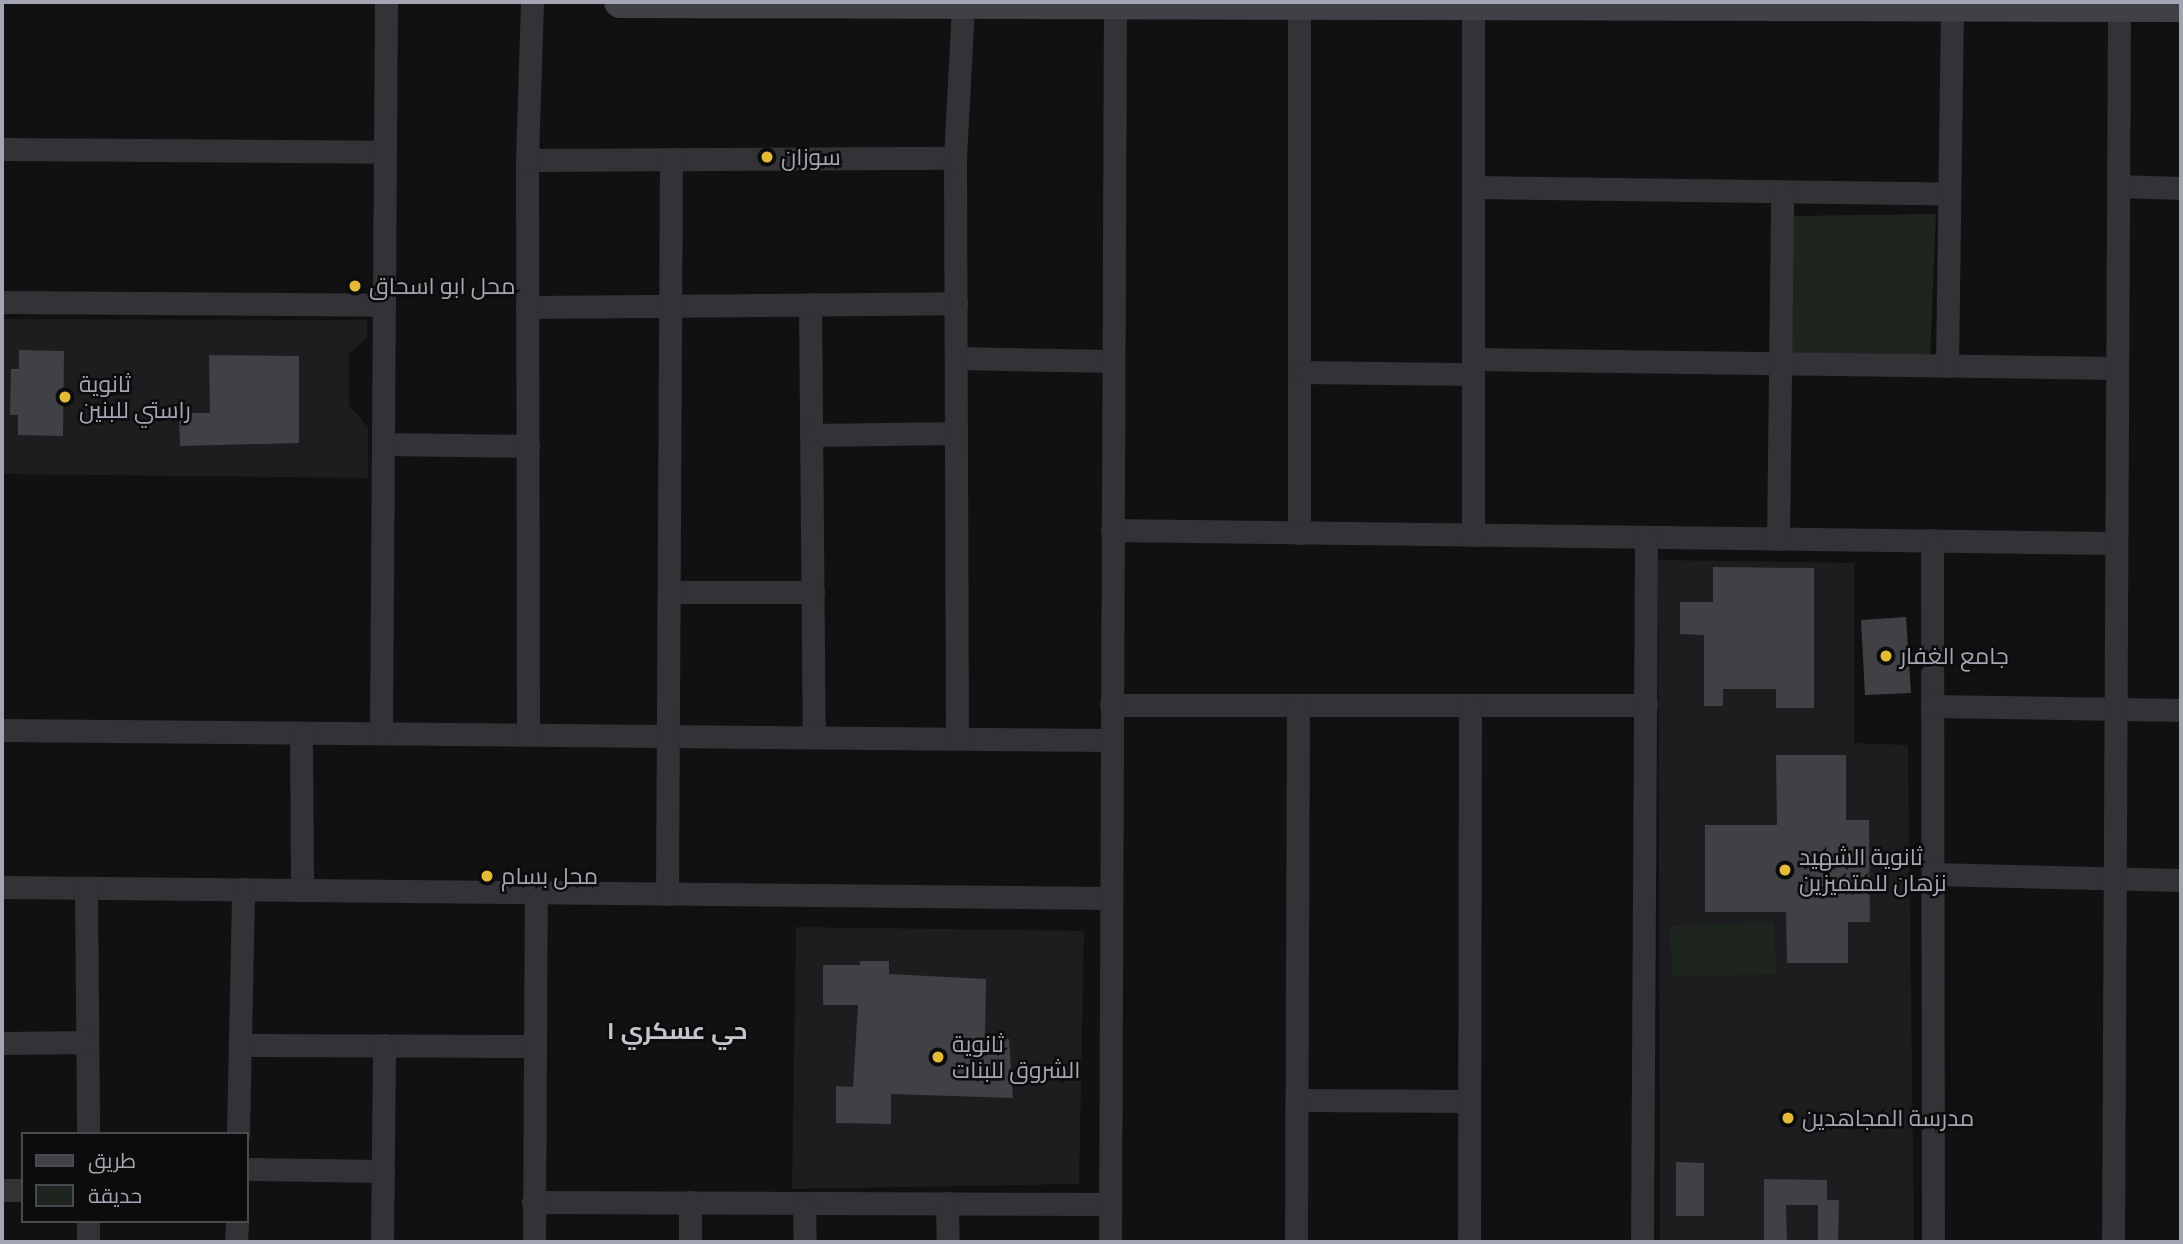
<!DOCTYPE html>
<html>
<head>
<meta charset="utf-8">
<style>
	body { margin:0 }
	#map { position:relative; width:2183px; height:1244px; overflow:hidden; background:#111112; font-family:Ubuntu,Cairo,sans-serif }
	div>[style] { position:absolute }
	.built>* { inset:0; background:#1d1d1f }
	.green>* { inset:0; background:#1e251f }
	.building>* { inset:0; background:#404145 }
	.street>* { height:23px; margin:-11.5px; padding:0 11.5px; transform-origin:11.5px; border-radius:11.5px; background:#323237 }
	.secondary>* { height:32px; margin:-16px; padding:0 16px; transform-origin:16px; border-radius:16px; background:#404147 }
	.dots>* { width:19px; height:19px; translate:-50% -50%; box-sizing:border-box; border:4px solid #0c0c0d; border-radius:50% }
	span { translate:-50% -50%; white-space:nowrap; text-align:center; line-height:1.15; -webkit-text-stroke:5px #0c0c0d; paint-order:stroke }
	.poi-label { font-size:23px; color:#a3a6b2 }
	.left { translate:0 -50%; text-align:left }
	.neighbourhood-label { font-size:24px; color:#c4c6ce; font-weight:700 }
	.frame { position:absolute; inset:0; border:4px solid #a3a6b2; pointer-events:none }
	.legend { position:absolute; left:21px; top:1132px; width:228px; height:91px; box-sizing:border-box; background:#0c0c0d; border:2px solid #484a4f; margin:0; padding:9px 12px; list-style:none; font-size:21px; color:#a3a6b2 }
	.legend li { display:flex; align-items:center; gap:14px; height:35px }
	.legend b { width:35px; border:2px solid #484a4f }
</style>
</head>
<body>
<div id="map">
	<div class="built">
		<i style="clip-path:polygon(2px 319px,367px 320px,367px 338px,349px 354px,349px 405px,368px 427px,368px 478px,2px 474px)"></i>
		<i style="clip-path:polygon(1658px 560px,1854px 563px,1854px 743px,1908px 745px,1914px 1242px,1660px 1242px)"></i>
		<i style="clip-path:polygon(796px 927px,1084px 931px,1079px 1184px,792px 1189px)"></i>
	</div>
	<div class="green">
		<i style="clip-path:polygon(1936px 214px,1930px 360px,1789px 361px,1791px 216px)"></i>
		<i style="clip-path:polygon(1774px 922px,1776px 974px,1672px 977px,1670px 926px)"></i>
	</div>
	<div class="building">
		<i style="clip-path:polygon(19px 350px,64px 351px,63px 436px,18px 435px,18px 415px,10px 415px,11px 369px,19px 369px)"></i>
		<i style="clip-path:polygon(209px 355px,299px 356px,299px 443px,180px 446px,179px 413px,210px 413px)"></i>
		<i style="clip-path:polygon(1713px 567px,1814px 568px,1814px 708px,1776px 708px,1776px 689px,1723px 689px,1723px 706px,1704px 706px,1704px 635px,1680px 634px,1680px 602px,1713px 602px)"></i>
		<i style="clip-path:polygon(1906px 617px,1911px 693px,1865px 695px,1861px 620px)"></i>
		<i style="clip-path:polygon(1776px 755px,1846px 755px,1846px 820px,1869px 820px,1870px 922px,1848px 922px,1848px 963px,1787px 963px,1786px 912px,1705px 912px,1705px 825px,1777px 825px)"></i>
		<i style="clip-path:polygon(860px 961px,889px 961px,889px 974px,986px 979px,985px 1039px,1009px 1039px,1013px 1098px,891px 1094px,891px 1124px,836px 1123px,836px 1086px,853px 1087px,858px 1005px,823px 1005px,823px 965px,860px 965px)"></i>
		<i style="clip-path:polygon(1676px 1162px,1704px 1163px,1704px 1216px,1676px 1216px)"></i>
		<i style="clip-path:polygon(1764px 1179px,1827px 1180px,1827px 1200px,1839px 1200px,1838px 1242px,1818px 1242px,1818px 1205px,1786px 1205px,1787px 1242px,1764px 1242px)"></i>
	</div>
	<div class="street">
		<i style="left:1299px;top:2px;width:531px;rotate:90deg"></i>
		<i style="left:2px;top:149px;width:383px;rotate:0.4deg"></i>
		<i style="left:527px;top:160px;width:428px;rotate:-0.3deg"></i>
		<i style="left:2118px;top:186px;width:63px;rotate:1.8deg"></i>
		<i style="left:1473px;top:187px;width:474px;rotate:0.8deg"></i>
		<i style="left:2px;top:302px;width:382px;rotate:0.4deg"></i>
		<i style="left:810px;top:304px;width:433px;rotate:89.5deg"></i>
		<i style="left:527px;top:307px;width:429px;rotate:-0.5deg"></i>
		<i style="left:956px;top:358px;width:157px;rotate:1.1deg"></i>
		<i style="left:1473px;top:359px;width:644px;rotate:0.8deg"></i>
		<i style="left:1947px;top:366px;width:360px;rotate:-89.2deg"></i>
		<i style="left:1299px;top:372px;width:174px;rotate:0.7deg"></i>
		<i style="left:811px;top:435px;width:145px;rotate:-0.8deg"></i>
		<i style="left:383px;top:444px;width:145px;rotate:0.8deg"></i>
		<i style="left:1112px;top:530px;width:1004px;rotate:0.74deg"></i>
		<i style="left:1473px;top:535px;width:532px;rotate:-90deg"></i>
		<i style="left:1778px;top:539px;width:347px;rotate:-89.3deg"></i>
		<i style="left:1932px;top:540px;width:702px;rotate:89.92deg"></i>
		<i style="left:669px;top:592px;width:144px"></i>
		<i style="left:1111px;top:705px;width:535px"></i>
		<i style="left:1932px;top:706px;width:249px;rotate:0.9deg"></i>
		<i style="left:2px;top:730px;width:1109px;rotate:0.52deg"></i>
		<i style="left:381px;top:733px;width:731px;rotate:-89.61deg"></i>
		<i style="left:301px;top:734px;width:153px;rotate:89.6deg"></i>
		<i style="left:528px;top:734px;width:574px;rotate:-90.1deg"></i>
		<i style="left:527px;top:160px;width:158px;rotate:-88.2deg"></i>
		<i style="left:957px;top:738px;width:580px;rotate:-90.2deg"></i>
		<i style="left:955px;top:158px;width:154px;rotate:-87deg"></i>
		<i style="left:1933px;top:874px;width:248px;rotate:1.4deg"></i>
		<i style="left:2px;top:887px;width:1108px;rotate:0.57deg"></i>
		<i style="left:86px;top:888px;width:246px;rotate:89.5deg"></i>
		<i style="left:667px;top:894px;width:735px;rotate:-89.69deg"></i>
		<i style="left:2px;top:1043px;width:85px;rotate:-0.7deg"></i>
		<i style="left:240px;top:1045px;width:295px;rotate:0.2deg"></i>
		<i style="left:1297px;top:1100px;width:172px;rotate:0.3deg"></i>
		<i style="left:238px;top:1134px;width:245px;rotate:-88.8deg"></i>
		<i style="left:247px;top:1169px;width:136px;rotate:0.8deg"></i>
		<i style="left:2px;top:1190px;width:21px"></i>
		<i style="left:533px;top:1202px;width:577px;rotate:0.2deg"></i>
		<i style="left:804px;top:1203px;width:39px;rotate:89deg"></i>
		<i style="left:947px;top:1203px;width:39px;rotate:89deg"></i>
		<i style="left:88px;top:1221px;width:21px;rotate:90deg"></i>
		<i style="left:236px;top:1242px;width:21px;rotate:-87deg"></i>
		<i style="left:382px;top:1242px;width:197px;rotate:-89.4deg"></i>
		<i style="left:534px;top:1242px;width:350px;rotate:-89.7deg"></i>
		<i style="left:690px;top:1242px;width:40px;rotate:-90deg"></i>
		<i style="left:1110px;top:1242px;width:1240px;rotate:-89.77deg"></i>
		<i style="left:1296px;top:1242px;width:537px;rotate:-89.79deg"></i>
		<i style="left:1469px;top:1242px;width:537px;rotate:-89.89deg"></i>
		<i style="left:1642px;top:1242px;width:705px;rotate:-89.67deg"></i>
		<i style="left:2113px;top:1242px;width:1236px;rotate:-89.72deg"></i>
	</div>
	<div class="secondary">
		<i style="left:620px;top:2px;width:1561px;rotate:0.15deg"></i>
	</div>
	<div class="dots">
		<i style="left:767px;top:157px;background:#e4bb37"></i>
		<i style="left:355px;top:286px;background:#e4bb37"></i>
		<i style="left:65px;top:397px;background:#e4bb37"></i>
		<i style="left:1886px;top:656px;background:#e4bb37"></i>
		<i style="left:1785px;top:870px;background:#e4bb37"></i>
		<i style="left:487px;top:876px;background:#e4bb37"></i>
		<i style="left:938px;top:1057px;background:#e4bb37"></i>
		<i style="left:1788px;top:1118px;background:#e4bb37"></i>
	</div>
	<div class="poi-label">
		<span class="left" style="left:781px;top:157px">سوزان</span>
		<span class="left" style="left:369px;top:286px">محل ابو اسحاق</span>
		<span class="left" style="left:79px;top:397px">ثانوية<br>راستي للبنين</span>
		<span class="left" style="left:1900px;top:656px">جامع الغفار</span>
		<span class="left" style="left:1799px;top:870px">ثانوية الشهيد<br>نزهان للمتميزين</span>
		<span class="left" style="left:501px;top:876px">محل بسام</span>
		<span class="left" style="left:952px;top:1057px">ثانوية<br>الشروق للبنات</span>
		<span class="left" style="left:1802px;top:1118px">مدرسة المجاهدين</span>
	</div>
	<div class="neighbourhood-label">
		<span style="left:677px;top:1031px">حي عسكري ١</span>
	</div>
	<div class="frame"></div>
	<ul class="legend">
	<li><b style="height:9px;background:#404147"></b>طريق</li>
	<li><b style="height:19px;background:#1e251f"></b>حديقة</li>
	</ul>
</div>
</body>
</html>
